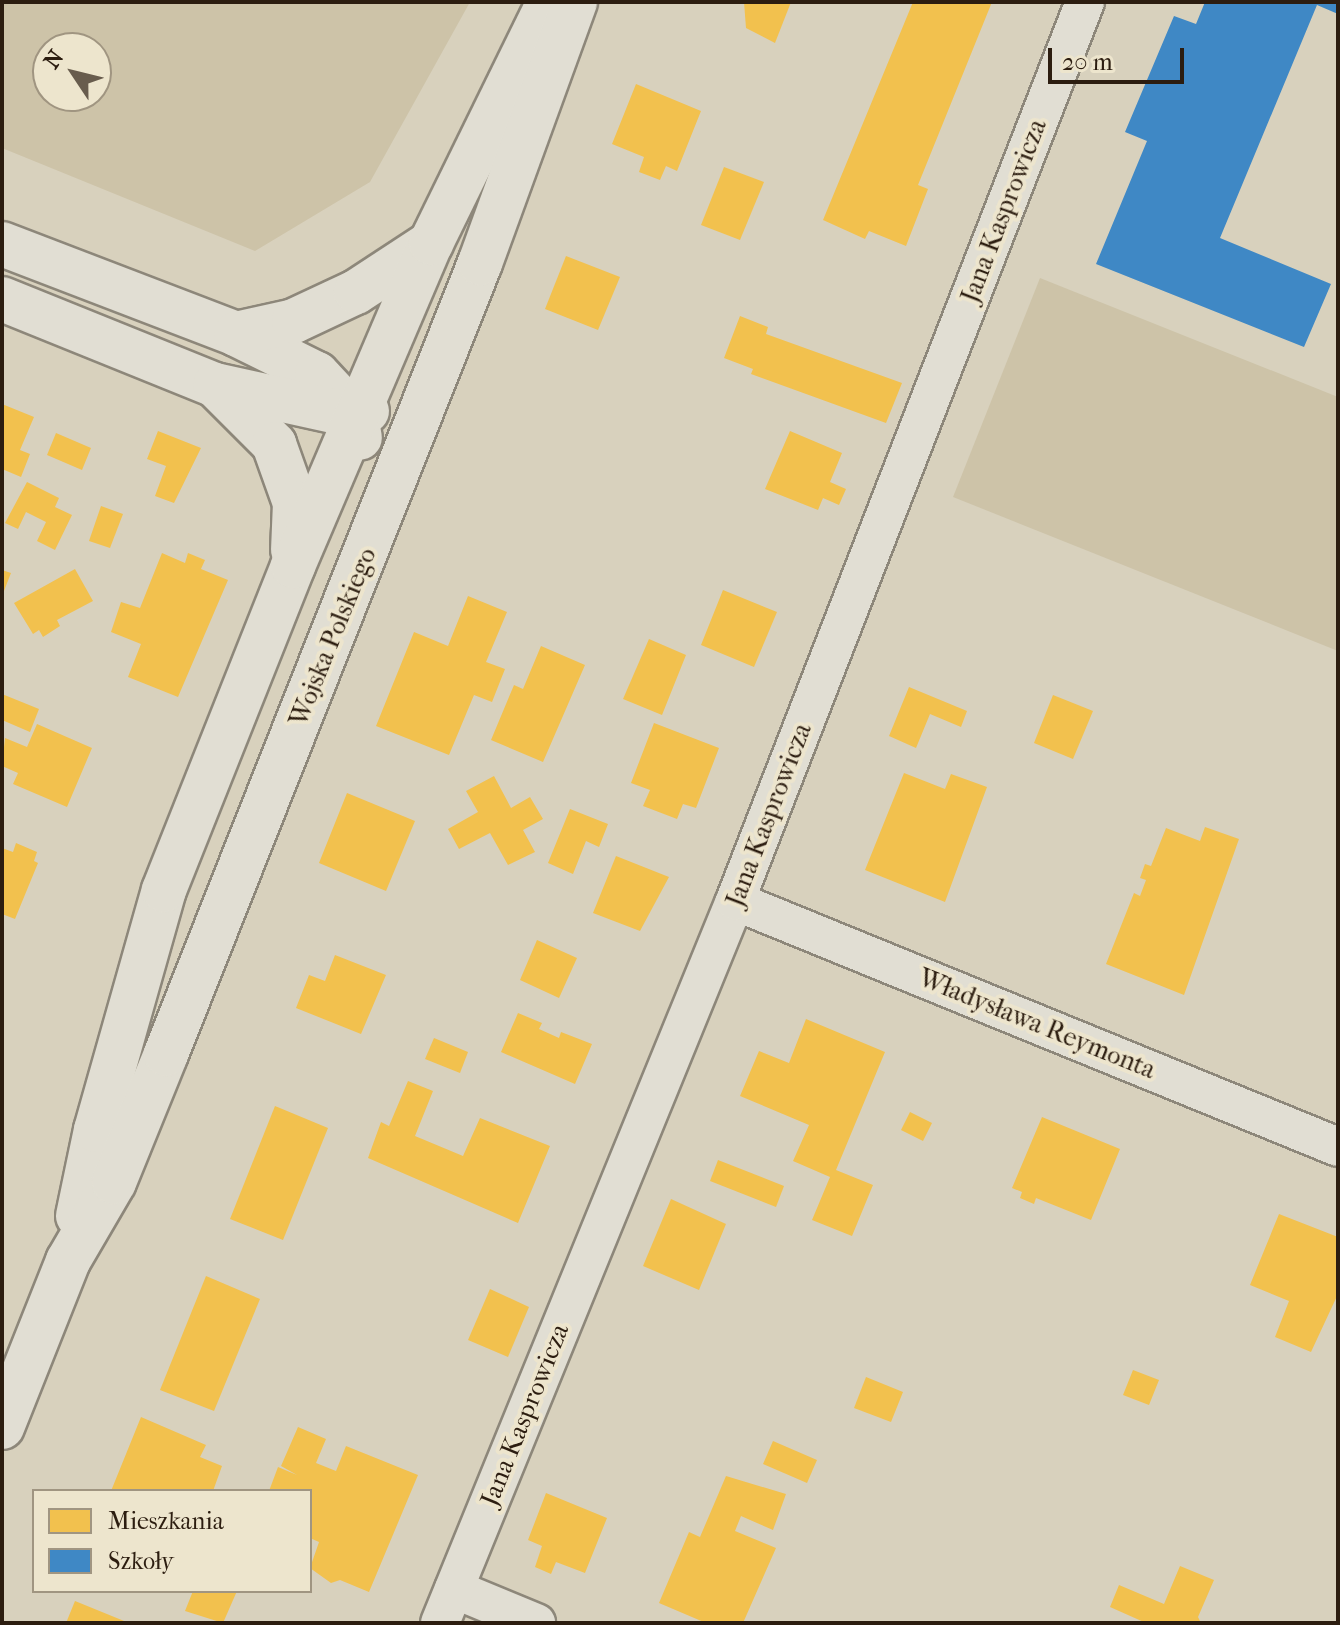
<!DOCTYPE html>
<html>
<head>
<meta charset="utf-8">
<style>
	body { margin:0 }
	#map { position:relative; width:1340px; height:1625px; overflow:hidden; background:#d8d1bd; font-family:"IM FELL French Canon",serif }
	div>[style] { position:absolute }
	.green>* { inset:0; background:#cdc3a8 }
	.homes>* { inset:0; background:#f2c14e }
	.schools>* { inset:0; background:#3f88c5 }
	.roads { filter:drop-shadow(2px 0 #8d877a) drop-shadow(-2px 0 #8d877a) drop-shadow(0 2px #8d877a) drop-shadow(0 -2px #8d877a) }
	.minor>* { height:38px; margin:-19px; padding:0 19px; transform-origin:19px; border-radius:19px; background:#e1ded3 }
	.tertiary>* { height:44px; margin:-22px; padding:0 22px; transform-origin:22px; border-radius:22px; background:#e1ded3 }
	span { translate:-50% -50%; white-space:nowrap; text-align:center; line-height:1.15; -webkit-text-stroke:8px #ede5cd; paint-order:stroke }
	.street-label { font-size:26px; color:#2c1d10 }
	.frame { position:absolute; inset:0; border:4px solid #2c1d10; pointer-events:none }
	.legend { position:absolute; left:32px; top:1489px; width:280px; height:104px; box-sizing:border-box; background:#ede5cd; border:2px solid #a09581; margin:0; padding:10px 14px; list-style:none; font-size:24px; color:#2c1d10 }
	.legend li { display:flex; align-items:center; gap:16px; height:40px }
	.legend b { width:40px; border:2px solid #a09581 }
	.north { position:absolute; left:32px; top:32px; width:80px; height:80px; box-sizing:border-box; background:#ede5cd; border:2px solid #a09581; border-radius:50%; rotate:305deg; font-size:22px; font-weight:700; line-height:32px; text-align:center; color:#2c1d10 }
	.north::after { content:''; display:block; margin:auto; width:28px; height:36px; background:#685c4d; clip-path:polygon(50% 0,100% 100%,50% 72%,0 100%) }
	.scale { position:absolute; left:1048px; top:48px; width:136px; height:36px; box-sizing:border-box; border:4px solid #2c1d10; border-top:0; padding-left:10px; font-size:24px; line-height:28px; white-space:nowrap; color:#2c1d10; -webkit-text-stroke:6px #ede5cd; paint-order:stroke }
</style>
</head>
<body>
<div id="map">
	<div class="green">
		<i style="clip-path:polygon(evenodd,2px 2px,470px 2px,370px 182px,255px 251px,2px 148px,2px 2px,48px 48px,96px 48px,96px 96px,48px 96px,48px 48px)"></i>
		<i style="clip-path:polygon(1040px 278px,1338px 397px,1338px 651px,953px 497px)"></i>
	</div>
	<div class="homes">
		<i style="clip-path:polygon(744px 2px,791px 2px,775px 43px,746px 28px)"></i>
		<i style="clip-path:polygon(913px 2px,992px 2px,918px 185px,928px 189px,906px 246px,869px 231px,865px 239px,823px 220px)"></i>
		<i style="clip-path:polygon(636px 84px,701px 111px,677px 171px,666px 166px,660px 180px,639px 172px,644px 157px,612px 144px)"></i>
		<i style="clip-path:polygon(724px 167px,764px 182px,740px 240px,701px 225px)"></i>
		<i style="clip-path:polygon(566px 256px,620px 277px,598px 330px,545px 309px)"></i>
		<i style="clip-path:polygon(740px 316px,768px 327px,766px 334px,902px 383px,886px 423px,751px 374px,753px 369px,724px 358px)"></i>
		<i style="clip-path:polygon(2px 404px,34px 417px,20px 450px,30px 454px,21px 477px,2px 469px)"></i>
		<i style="clip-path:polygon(158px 431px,201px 448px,174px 503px,155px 496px,166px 466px,147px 459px)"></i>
		<i style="clip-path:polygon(790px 431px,842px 453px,830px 482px,846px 489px,839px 505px,823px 498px,818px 510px,765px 489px)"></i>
		<i style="clip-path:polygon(56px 433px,91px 448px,82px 470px,47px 455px)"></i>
		<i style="clip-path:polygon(27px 482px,59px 498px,55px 507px,72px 515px,55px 550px,37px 541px,46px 522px,26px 512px,18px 529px,5px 523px)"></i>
		<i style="clip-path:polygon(101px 506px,123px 514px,110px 548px,89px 541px)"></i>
		<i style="clip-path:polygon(162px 553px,185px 563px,188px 553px,205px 560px,201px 569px,228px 580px,178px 697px,128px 677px,141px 644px,111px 632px,121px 602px,140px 608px)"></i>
		<i style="clip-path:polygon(75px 569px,93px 601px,57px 620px,60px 626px,43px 637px,39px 630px,33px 634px,14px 603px)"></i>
		<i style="clip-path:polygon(2px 570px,11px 573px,2px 596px)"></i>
		<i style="clip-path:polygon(723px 590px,777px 612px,754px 667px,701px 645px)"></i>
		<i style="clip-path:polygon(468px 596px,507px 612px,486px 662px,505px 669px,492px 702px,474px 695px,449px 755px,376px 726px,414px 632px,448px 646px)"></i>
		<i style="clip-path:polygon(649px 639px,686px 655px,662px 715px,623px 699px)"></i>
		<i style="clip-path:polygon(541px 646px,585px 665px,543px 762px,491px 740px,514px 685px,523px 689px)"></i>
		<i style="clip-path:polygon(909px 687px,967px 711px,961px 727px,930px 714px,916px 748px,889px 736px)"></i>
		<i style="clip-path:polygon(2px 694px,39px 709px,30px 732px,2px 720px)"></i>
		<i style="clip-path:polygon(1053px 695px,1093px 711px,1073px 759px,1034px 743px)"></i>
		<i style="clip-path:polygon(654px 723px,719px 748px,696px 808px,683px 804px,677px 819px,643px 806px,650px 790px,631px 783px)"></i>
		<i style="clip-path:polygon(37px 724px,92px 748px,67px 807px,13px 784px,18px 773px,2px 766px,5px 738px,27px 747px)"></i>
		<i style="clip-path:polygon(904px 773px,945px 789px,951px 774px,987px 787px,945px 902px,865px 870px)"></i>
		<i style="clip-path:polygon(494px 776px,511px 808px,530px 797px,543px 819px,523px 830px,535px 852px,508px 865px,490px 833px,459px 849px,448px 829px,478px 812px,466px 791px)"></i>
		<i style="clip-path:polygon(347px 793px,415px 821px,386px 891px,319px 863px)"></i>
		<i style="clip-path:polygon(570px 809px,608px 824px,599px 847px,586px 841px,573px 874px,548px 863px)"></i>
		<i style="clip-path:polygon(1205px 827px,1239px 839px,1184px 995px,1106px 964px,1134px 893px,1140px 896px,1146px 880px,1140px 878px,1145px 864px,1151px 866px,1166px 828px,1200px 841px)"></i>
		<i style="clip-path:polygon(16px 843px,37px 852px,34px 861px,38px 863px,15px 919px,2px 914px,2px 848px,13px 852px)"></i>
		<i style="clip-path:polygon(616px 856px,669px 877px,640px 931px,593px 913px)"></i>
		<i style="clip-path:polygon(537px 940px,577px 958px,559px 998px,520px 980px)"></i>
		<i style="clip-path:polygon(335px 955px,386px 975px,361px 1034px,296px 1008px,309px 975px,325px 981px)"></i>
		<i style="clip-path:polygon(518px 1013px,542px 1023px,539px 1029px,559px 1038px,561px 1032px,592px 1044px,575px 1084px,501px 1052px)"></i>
		<i style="clip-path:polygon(806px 1019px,885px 1052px,836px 1170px,873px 1185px,852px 1236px,812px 1220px,830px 1177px,793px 1161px,809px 1125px,740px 1096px,759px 1051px,789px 1063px)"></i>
		<i style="clip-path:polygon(434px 1038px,468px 1052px,460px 1073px,425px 1059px)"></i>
		<i style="clip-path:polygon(408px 1081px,433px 1091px,415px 1136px,463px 1156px,480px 1118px,550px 1146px,518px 1223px,368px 1158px,381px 1122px,389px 1126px)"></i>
		<i style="clip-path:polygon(275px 1106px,328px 1128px,283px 1240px,230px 1219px)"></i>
		<i style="clip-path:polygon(910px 1112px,932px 1123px,923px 1141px,901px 1130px)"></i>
		<i style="clip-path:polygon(1042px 1117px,1120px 1149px,1091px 1220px,1036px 1198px,1034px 1204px,1020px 1198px,1022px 1192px,1012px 1188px)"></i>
		<i style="clip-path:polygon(718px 1160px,784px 1186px,776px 1207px,710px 1181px)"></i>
		<i style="clip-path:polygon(671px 1199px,726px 1224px,699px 1290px,643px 1266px)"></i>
		<i style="clip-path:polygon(1279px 1214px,1338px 1237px,1338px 1294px,1311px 1352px,1275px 1337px,1289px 1301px,1250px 1285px)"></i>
		<i style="clip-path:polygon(206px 1276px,260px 1299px,214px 1411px,160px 1390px)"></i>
		<i style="clip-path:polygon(490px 1289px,529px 1307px,508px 1357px,468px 1340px)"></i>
		<i style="clip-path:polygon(1133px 1370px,1159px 1380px,1149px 1405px,1123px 1395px)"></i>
		<i style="clip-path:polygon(866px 1377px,903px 1392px,891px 1422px,854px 1408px)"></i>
		<i style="clip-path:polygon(141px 1417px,206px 1445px,200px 1457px,222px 1466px,213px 1491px,111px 1491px)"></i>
		<i style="clip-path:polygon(298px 1427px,326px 1439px,316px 1463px,336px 1471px,346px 1446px,418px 1475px,369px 1592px,340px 1580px,331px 1583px,310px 1568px,319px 1542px,310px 1538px,310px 1491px,269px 1491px,278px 1467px,297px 1475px,281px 1466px)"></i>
		<i style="clip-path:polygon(773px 1441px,817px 1460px,807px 1483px,763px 1464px)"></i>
		<i style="clip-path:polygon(726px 1476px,786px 1494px,773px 1530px,741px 1516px,735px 1531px,776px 1548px,743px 1623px,706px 1623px,659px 1603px,689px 1532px,700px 1537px)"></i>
		<i style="clip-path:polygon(546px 1493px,607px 1518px,585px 1573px,556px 1562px,551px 1574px,535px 1567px,542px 1546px,528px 1540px)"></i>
		<i style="clip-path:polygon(1180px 1566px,1214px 1580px,1198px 1617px,1201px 1623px,1146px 1623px,1110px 1607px,1119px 1585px,1164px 1604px)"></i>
		<i style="clip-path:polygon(193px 1591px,237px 1591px,223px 1623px,185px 1611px)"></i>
		<i style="clip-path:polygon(75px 1601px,129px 1623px,66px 1623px)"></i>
	</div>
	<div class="schools">
		<i style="clip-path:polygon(1205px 2px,1338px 2px,1338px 14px,1317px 5px,1220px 238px,1331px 284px,1304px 347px,1096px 264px,1147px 141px,1125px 132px,1174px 16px,1196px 24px)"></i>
	</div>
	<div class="roads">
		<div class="minor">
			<i style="left:735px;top:901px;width:651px;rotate:22.19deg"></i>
			<i style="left:454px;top:1589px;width:89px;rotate:22.5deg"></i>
			<i style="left:440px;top:1623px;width:780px;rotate:-67.78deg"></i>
			<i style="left:735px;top:901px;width:965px;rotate:-68.73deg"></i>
		</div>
		<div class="tertiary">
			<i style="left:2px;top:244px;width:251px;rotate:21deg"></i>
			<i style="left:236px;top:334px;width:90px;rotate:26.3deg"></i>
			<i style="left:317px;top:374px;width:57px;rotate:47.1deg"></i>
			<i style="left:356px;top:416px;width:22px;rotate:80deg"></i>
			<i style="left:2px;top:299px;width:230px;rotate:22deg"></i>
			<i style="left:215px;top:385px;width:144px;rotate:12.4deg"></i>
			<i style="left:356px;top:416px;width:12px;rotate:-24deg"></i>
			<i style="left:236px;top:334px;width:59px;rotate:-12.6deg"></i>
			<i style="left:294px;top:321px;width:68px;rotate:-25.1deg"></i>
			<i style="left:356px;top:292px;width:90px;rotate:-33.2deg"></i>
			<i style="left:217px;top:387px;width:81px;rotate:45deg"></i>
			<i style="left:274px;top:444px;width:63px;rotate:70.4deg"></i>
			<i style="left:295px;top:503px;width:47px;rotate:92.4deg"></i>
			<i style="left:78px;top:1216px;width:88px;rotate:-78.2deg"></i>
			<i style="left:96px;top:1130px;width:249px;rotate:-74.2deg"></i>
			<i style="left:164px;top:890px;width:349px;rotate:-68.3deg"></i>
			<i style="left:293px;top:566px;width:351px;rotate:-66.9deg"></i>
			<i style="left:431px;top:243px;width:268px;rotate:-63.9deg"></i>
			<i style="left:2px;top:1427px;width:179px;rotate:-68.3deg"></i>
			<i style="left:68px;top:1261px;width:91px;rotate:-59.8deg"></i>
			<i style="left:114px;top:1182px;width:138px;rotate:-67.9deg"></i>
			<i style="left:166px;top:1054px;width:851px;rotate:-68.35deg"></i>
			<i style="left:480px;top:263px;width:278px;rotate:-70deg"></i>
		</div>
	</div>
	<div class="street-label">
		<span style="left:1004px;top:211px;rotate:-69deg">Jana Kasprowicza</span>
		<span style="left:333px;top:637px;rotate:-68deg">Wojska Polskiego</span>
		<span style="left:769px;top:815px;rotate:-69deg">Jana Kasprowicza</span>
		<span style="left:1037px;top:1024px;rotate:22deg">Władysława Reymonta</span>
		<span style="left:525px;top:1415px;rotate:-68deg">Jana Kasprowicza</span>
	</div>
	<div class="frame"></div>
	<ul class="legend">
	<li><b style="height:22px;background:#f2c14e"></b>Mieszkania</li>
	<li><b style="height:22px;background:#3f88c5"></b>Szkoły</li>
	</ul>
	<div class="north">N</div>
	<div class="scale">20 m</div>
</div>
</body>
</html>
